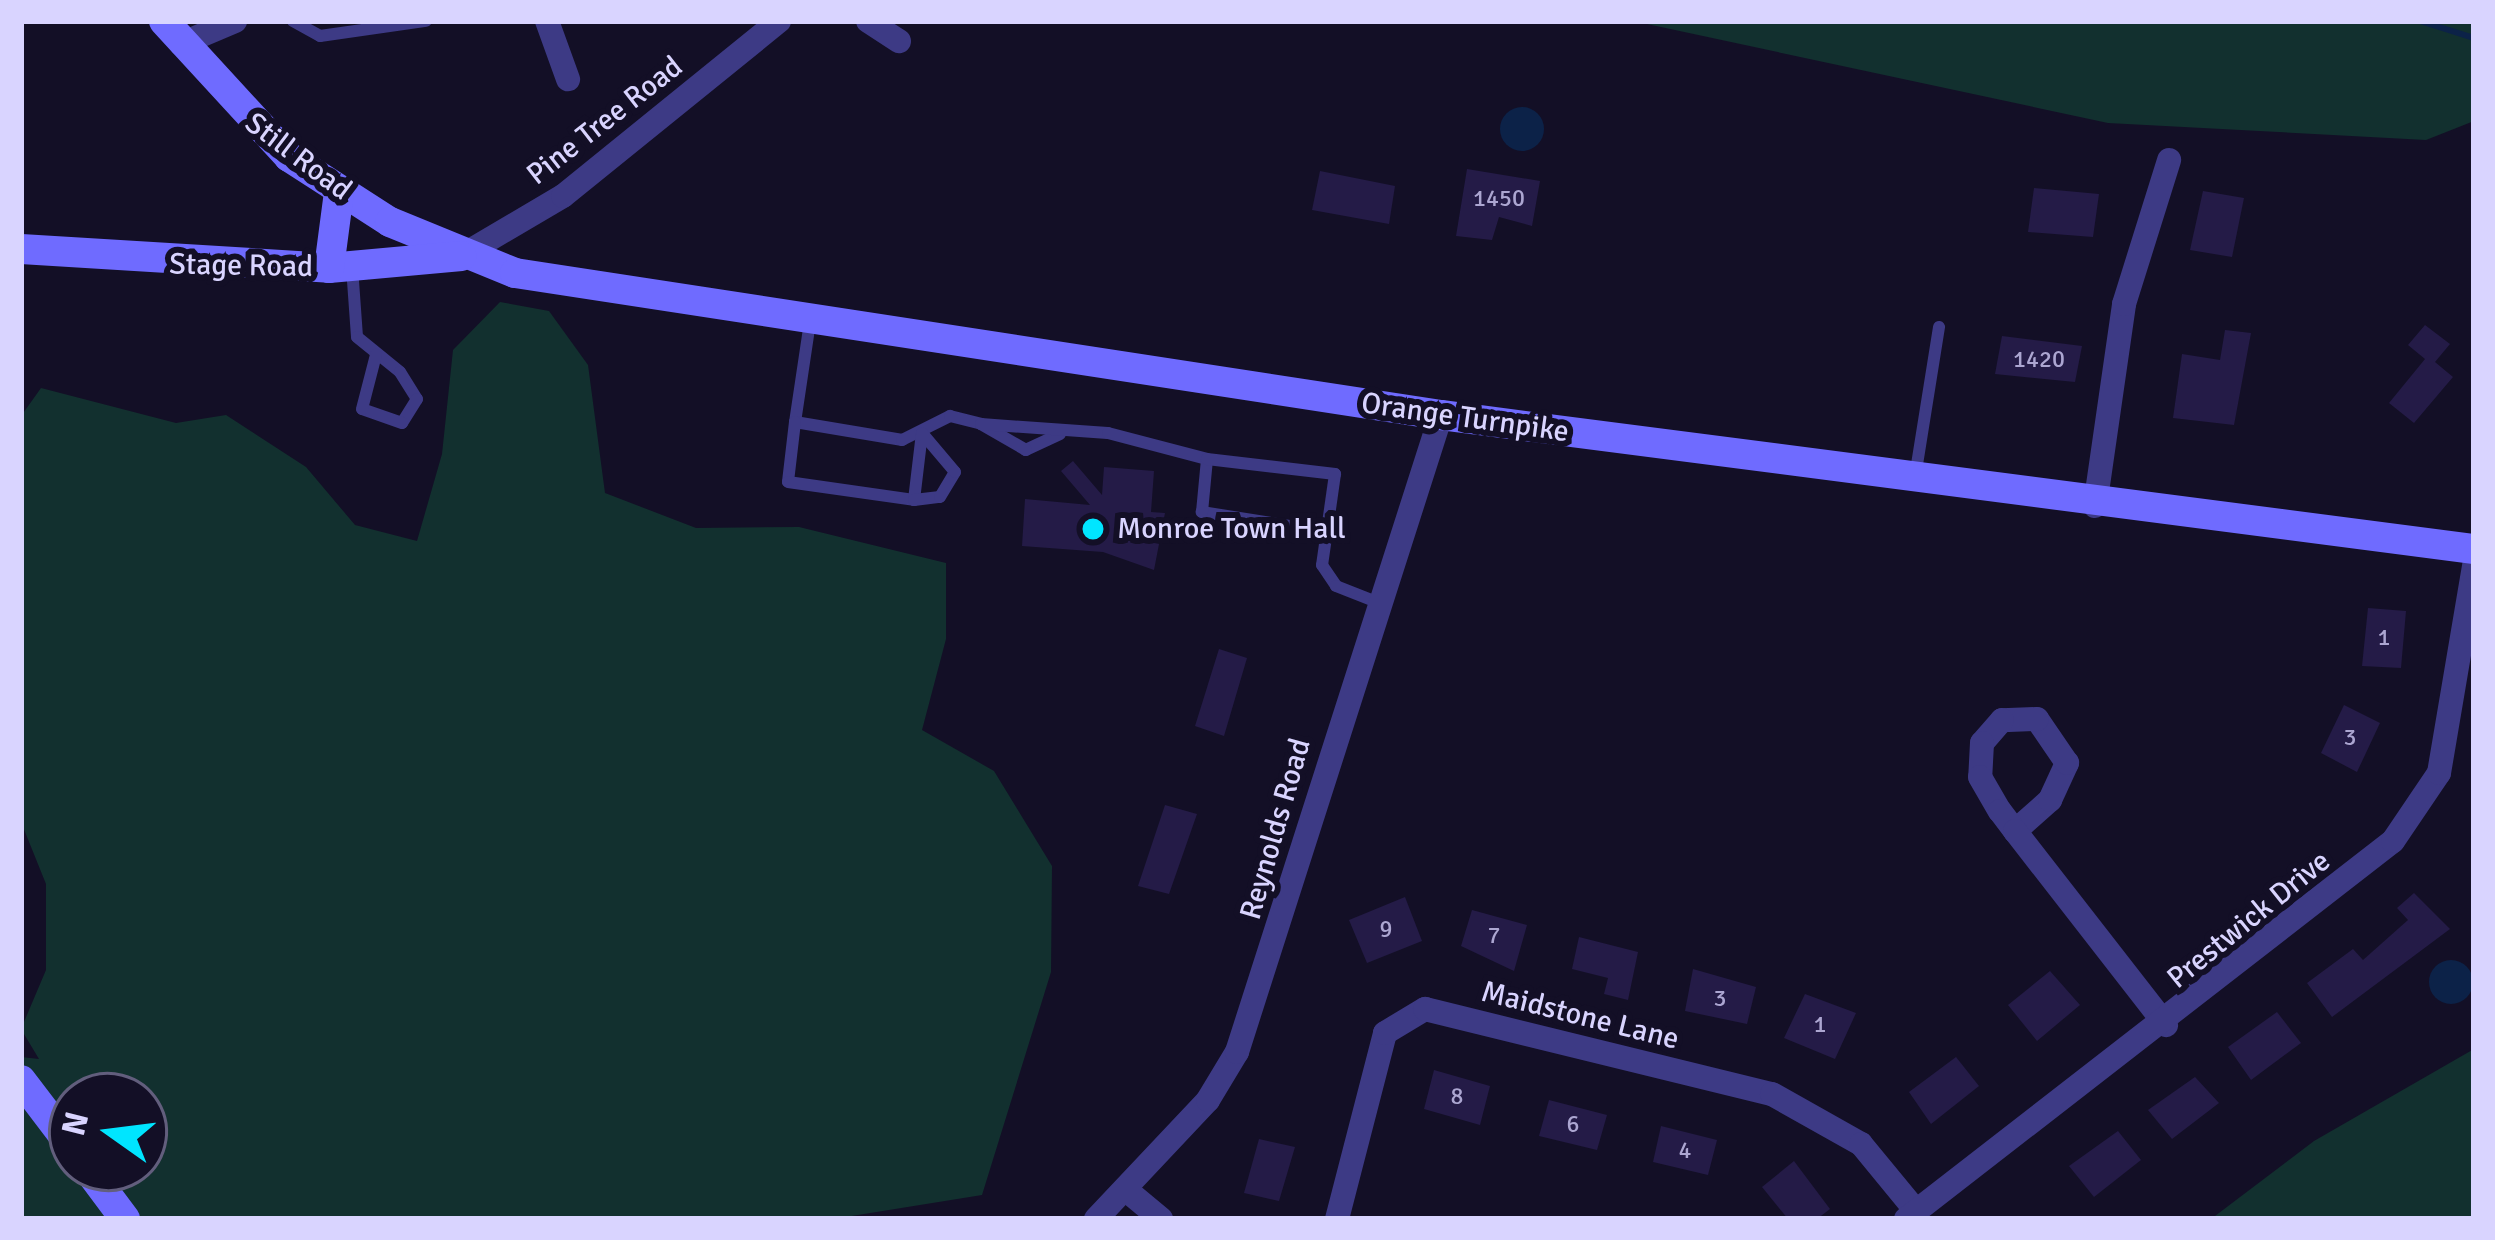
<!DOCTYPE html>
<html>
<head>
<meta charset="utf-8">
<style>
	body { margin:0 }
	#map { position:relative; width:2495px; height:1240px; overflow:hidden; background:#130f26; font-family:Signika,sans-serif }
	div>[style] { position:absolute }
	.green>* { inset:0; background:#12302f }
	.water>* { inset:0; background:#0c2248 }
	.round { border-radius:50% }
	.stream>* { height:6px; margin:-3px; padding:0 3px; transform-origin:3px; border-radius:3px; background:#0c2248 }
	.building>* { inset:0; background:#241b47 }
	.lane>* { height:12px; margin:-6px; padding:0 6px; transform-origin:6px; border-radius:6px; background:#3d3a85 }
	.street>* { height:24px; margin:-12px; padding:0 12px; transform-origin:12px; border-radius:12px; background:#3d3a85 }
	.secondary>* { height:30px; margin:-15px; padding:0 15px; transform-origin:15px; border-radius:15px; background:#6f6bff }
	.dots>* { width:33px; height:33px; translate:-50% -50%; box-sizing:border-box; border:6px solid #130f26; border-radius:50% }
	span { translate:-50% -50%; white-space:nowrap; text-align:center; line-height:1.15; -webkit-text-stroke:12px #130f26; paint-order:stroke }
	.number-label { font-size:24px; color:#aca6d1 }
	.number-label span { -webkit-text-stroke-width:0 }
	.street-label { font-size:30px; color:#d9d4ff }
	.poi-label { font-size:30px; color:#d9d4ff }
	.left { translate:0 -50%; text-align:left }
	.frame { position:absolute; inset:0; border:24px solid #d9d4ff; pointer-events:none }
	.north { position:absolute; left:48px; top:1072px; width:120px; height:120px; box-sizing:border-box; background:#130f26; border:3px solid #625e7d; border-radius:50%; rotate:284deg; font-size:33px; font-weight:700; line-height:48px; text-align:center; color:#d9d4ff }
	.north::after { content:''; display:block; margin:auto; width:42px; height:54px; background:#00e5ff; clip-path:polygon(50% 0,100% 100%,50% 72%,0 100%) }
</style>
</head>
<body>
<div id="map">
	<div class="green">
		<i style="clip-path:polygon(1633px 21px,2474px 21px,2474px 121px,2426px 140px,2108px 123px)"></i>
		<i style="clip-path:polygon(evenodd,500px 302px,549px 311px,588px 365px,605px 493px,696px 528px,799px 527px,946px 563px,946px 639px,922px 730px,994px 771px,1052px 866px,1051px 972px,982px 1195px,833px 1219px,21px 1219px,21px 1057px,39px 1059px,21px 1029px,46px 970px,46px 884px,21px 822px,21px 416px,41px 388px,176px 423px,226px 415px,306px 467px,355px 525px,417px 541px,442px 454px,453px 350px,500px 302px,72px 1096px,144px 1096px,144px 1168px,72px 1168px,72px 1096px)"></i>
		<i style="clip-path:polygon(2474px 1049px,2474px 1219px,2211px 1219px,2314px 1141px)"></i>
	</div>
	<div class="water">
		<i class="round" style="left:1500px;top:107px;width:44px;height:44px"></i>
		<i class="round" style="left:2429px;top:960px;width:44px;height:44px"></i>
	</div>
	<div class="stream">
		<i style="left:2420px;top:21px;width:57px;rotate:17.5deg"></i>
	</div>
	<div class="building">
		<i style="clip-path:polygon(1467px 169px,1540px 181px,1532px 226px,1499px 217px,1492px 240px,1456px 236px)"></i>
		<i style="clip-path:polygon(1320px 171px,1395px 186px,1389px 224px,1312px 210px)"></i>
		<i style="clip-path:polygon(2034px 188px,2099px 194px,2093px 237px,2028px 232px)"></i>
		<i style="clip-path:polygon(2203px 191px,2244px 198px,2232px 257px,2190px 250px)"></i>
		<i style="clip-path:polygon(2425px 325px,2450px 344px,2435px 362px,2453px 377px,2414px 423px,2389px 403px,2425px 359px,2408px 345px)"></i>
		<i style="clip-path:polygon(2225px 330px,2251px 333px,2234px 425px,2173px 418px,2182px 354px,2220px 360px)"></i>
		<i style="clip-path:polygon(2002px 336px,2082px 346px,2075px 382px,1995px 374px)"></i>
		<i style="clip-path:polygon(1073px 461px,1102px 495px,1104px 467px,1154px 471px,1151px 512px,1165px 513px,1154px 570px,1103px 552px,1022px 546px,1025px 499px,1090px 505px,1061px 471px)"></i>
		<i style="clip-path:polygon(2368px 608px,2406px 611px,2401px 668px,2362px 666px)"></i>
		<i style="clip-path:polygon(1219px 649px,1247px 658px,1224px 736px,1195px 726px)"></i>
		<i style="clip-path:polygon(2344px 705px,2380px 723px,2357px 772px,2321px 753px)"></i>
		<i style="clip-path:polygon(1165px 805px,1197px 814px,1169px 894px,1138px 886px)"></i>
		<i style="clip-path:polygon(2414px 893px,2450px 929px,2332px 1017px,2307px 983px,2353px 949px,2363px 960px,2408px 920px,2397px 908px)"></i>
		<i style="clip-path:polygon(1405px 897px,1422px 941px,1367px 963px,1349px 920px)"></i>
		<i style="clip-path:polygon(1472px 910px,1527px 925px,1514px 971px,1461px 946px)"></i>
		<i style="clip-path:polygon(1579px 937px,1638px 952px,1628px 1000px,1604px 994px,1608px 978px,1572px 969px)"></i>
		<i style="clip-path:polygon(1693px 969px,1756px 987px,1747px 1024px,1685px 1011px)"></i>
		<i style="clip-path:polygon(2050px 971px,2080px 1005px,2037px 1041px,2008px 1005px)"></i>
		<i style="clip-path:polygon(1805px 994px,1856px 1013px,1835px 1059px,1784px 1038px)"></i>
		<i style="clip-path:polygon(2277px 1012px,2301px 1043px,2251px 1080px,2228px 1047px)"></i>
		<i style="clip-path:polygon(1956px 1057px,1979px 1086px,1931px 1124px,1909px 1092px)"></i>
		<i style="clip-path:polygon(1434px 1070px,1490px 1086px,1480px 1125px,1424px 1109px)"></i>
		<i style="clip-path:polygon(2195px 1077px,2219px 1103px,2172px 1139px,2148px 1110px)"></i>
		<i style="clip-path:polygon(1549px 1100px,1607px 1115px,1597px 1150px,1539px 1136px)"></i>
		<i style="clip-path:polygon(1661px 1126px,1717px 1140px,1708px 1175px,1653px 1162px)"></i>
		<i style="clip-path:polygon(2118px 1131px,2141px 1160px,2094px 1197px,2069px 1166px)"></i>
		<i style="clip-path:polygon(1259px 1139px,1295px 1147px,1279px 1201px,1244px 1193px)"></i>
		<i style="clip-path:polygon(1794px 1161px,1830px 1209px,1817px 1219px,1788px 1219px,1762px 1187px)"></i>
	</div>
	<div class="lane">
		<i style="left:293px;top:21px;width:31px;rotate:29deg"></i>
		<i style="left:320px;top:36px;width:107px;rotate:-8.1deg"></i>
		<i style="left:352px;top:267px;width:70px;rotate:85.9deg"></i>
		<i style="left:357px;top:337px;width:55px;rotate:39.1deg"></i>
		<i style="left:400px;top:372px;width:32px;rotate:58deg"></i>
		<i style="left:417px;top:399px;width:28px;rotate:122deg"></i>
		<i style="left:402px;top:423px;width:42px;rotate:-160.7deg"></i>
		<i style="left:362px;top:409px;width:56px;rotate:-75.5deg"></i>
		<i style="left:810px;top:322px;width:101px;rotate:98.5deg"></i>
		<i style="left:795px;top:422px;width:109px;rotate:9.5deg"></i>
		<i style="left:902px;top:440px;width:54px;rotate:-26.6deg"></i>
		<i style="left:950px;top:416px;width:32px;rotate:14deg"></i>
		<i style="left:795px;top:422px;width:60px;rotate:96.7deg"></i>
		<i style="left:788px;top:482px;width:127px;rotate:8.1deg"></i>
		<i style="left:914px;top:500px;width:67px;rotate:-83.2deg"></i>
		<i style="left:1060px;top:434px;width:38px;rotate:155deg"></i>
		<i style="left:1026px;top:450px;width:52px;rotate:-150deg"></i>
		<i style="left:981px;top:424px;width:127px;rotate:4.1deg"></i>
		<i style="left:1108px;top:433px;width:102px;rotate:14.7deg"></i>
		<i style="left:1915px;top:477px;width:152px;rotate:-80.9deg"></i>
		<i style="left:914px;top:500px;width:26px;rotate:-7deg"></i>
		<i style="left:940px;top:497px;width:29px;rotate:-59deg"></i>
		<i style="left:955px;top:472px;width:51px;rotate:-130.2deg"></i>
		<i style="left:1327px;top:532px;width:127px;rotate:-170.9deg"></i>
		<i style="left:1202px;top:512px;width:53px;rotate:-84.6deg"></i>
		<i style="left:1207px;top:459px;width:129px;rotate:6.7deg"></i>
		<i style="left:1335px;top:474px;width:92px;rotate:98.1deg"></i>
		<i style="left:1322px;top:565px;width:25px;rotate:56deg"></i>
		<i style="left:1336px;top:586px;width:41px;rotate:21.5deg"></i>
	</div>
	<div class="street">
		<i style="left:547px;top:21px;width:62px;rotate:70.1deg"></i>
		<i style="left:868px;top:21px;width:37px;rotate:33deg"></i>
		<i style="left:181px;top:44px;width:59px;rotate:-23.1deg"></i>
		<i style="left:461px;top:256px;width:118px;rotate:-30.5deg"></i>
		<i style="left:563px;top:196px;width:278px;rotate:-39deg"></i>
		<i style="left:2095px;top:506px;width:204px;rotate:-81.8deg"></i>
		<i style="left:2124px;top:304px;width:151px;rotate:-72.6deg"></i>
		<i style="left:2015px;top:831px;width:47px;rotate:-41.5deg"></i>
		<i style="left:2050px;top:800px;width:41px;rotate:-65.3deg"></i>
		<i style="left:2067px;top:763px;width:53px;rotate:-124.3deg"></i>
		<i style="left:2037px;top:719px;width:35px;rotate:178deg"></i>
		<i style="left:2002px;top:720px;width:30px;rotate:131deg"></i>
		<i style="left:1982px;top:743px;width:34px;rotate:93deg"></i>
		<i style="left:1980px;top:777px;width:39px;rotate:60deg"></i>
		<i style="left:2000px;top:811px;width:25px;rotate:53deg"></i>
		<i style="left:2015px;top:831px;width:246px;rotate:52.1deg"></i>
		<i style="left:1125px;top:1189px;width:47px;rotate:39.8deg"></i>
		<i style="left:1096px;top:1219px;width:163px;rotate:-46.7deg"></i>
		<i style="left:1208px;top:1100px;width:56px;rotate:-58.9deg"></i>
		<i style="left:1237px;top:1052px;width:669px;rotate:-72.24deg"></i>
		<i style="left:1337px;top:1219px;width:192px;rotate:-75.5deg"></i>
		<i style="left:1385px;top:1033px;width:47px;rotate:-31deg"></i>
		<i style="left:1425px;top:1009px;width:357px;rotate:13.8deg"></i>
		<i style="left:1772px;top:1094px;width:102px;rotate:29.3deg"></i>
		<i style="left:1861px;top:1144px;width:87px;rotate:50.6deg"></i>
		<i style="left:1906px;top:1219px;width:616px;rotate:-37.82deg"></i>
		<i style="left:2393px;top:841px;width:82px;rotate:-55.9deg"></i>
		<i style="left:2439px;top:773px;width:211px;rotate:-80.4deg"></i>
	</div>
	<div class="secondary">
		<i style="left:164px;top:21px;width:185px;rotate:47.4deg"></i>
		<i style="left:289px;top:157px;width:120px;rotate:32.8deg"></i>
		<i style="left:390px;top:222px;width:135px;rotate:22.2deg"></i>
		<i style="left:515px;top:273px;width:937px;rotate:8.72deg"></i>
		<i style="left:1441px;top:415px;width:1042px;rotate:7.39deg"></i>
		<i style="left:21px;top:249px;width:309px;rotate:3.5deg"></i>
		<i style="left:329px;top:268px;width:133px;rotate:-5.2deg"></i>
		<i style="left:329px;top:268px;width:77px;rotate:-82.5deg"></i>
		<i style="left:21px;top:1080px;width:84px;rotate:52.7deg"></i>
		<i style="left:87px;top:1168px;width:64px;rotate:53.3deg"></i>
	</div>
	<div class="dots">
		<i style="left:1093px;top:529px;background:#00e5ff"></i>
	</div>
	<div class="number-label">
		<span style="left:1499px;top:199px">1450</span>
		<span style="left:2039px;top:360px">1420</span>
		<span style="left:2384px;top:638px">1</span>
		<span style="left:2350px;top:738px">3</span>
		<span style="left:1386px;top:930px">9</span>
		<span style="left:1494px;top:936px">7</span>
		<span style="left:1720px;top:999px">3</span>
		<span style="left:1820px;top:1025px">1</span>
		<span style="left:1457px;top:1097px">8</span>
		<span style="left:1573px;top:1125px">6</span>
		<span style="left:1685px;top:1151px">4</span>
	</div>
	<div class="street-label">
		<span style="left:605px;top:121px;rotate:-38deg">Pine Tree Road</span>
		<span style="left:298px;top:157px;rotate:37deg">Still Road</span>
		<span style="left:241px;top:266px;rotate:1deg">Stage Road</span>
		<span style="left:1465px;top:418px;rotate:8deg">Orange Turnpike</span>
		<span style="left:1276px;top:829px;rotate:-74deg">Reynolds Road</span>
		<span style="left:2249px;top:920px;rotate:-39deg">Prestwick Drive</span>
		<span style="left:1580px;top:1016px;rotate:14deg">Maidstone Lane</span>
	</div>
	<div class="poi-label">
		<span class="left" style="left:1117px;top:529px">Monroe Town Hall</span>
	</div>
	<div class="frame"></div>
	<div class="north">N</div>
</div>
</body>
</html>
